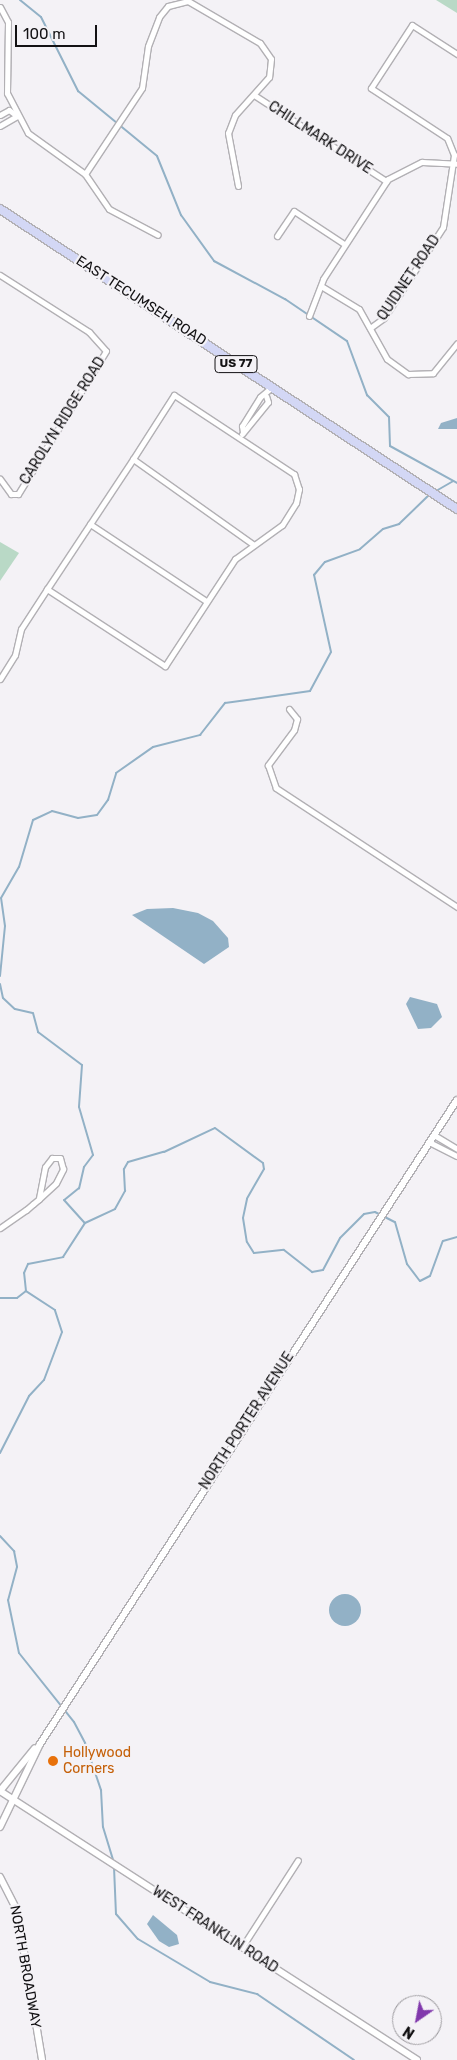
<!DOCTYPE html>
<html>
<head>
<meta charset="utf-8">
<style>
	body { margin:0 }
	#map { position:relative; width:457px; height:2060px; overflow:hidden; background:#f4f2f6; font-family:Rubik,sans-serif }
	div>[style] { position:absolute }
	.green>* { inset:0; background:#b9d9c6 }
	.water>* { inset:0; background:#92b1c6 }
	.round { border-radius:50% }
	.stream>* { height:2px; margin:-1px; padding:0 1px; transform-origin:1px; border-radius:1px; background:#92b1c6 }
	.roads { filter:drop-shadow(1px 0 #b2b0b4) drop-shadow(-1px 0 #b2b0b4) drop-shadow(0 1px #b2b0b4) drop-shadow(0 -1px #b2b0b4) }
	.minor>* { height:5px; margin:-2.5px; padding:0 2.5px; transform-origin:2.5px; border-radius:2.5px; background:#fff }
	.tertiary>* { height:6px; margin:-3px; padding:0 3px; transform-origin:3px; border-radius:3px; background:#fff }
	.primary>* { height:8px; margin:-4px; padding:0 4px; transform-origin:4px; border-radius:4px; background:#d3d7f5 }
	.dots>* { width:14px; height:14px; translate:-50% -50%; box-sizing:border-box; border:2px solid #f4f2f6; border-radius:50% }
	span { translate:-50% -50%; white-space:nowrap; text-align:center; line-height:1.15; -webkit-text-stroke:4.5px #f4f2f6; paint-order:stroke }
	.shield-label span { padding:1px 4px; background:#f4f2f6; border:1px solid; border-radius:4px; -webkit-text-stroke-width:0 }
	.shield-label { font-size:12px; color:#131214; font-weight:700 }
	.street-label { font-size:14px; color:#131214 }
	.food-label { font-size:14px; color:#c56008 }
	.left { translate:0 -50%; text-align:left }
	.north { position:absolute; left:392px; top:1995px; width:50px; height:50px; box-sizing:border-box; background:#f4f2f6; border:1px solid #9a989c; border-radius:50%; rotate:213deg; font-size:14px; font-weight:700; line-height:20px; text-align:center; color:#131214 }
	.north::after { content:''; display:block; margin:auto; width:18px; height:22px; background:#8139ac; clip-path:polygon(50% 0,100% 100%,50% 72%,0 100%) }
	.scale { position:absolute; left:15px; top:25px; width:82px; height:22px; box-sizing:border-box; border:2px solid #131214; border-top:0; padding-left:6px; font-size:15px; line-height:18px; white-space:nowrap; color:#131214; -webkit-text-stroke:4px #f4f2f6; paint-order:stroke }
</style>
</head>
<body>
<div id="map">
	<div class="green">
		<i style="clip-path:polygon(436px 0,457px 0,457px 13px)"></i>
		<i style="clip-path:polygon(0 542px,19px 553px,0 581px)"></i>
	</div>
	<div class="water">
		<i style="clip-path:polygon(457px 418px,457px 429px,438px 429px,441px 423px)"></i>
		<i style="clip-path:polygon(173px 908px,198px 913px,213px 921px,228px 938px,229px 947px,204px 964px,132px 915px,147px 909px)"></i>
		<i style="clip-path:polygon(410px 997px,437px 1004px,442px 1017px,431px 1028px,418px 1029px,406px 1004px)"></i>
		<i class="round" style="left:329px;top:1594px;width:32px;height:32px"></i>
		<i style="clip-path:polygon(153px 1915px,177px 1935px,179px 1944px,169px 1947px,159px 1941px,147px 1924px)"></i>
	</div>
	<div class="stream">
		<i style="left:20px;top:0;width:27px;rotate:39deg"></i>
		<i style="left:41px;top:17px;width:83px;rotate:63.4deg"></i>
		<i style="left:78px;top:91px;width:102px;rotate:39.4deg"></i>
		<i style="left:157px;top:156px;width:64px;rotate:67.9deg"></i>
		<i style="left:181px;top:215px;width:57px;rotate:54.3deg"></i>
		<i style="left:214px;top:261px;width:81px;rotate:28.2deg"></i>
		<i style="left:285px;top:299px;width:75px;rotate:34.1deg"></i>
		<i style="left:347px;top:341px;width:58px;rotate:69.7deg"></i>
		<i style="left:367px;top:395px;width:31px;rotate:45deg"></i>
		<i style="left:389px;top:417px;width:29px;rotate:88deg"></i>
		<i style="left:390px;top:446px;width:77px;rotate:28.9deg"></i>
		<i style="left:436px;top:491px;width:20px;rotate:-30deg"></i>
		<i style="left:0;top:976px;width:50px;rotate:-84.3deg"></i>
		<i style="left:5px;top:926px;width:28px;rotate:-98deg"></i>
		<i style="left:1px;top:898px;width:36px;rotate:-60deg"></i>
		<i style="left:19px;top:867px;width:49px;rotate:-73.4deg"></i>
		<i style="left:33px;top:820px;width:21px;rotate:-25deg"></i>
		<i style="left:52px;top:811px;width:27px;rotate:15deg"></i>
		<i style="left:78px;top:818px;width:19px;rotate:-9deg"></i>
		<i style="left:97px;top:815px;width:19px;rotate:-54deg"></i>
		<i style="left:108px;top:800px;width:28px;rotate:-73deg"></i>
		<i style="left:116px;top:773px;width:45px;rotate:-35.1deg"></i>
		<i style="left:153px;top:747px;width:49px;rotate:-14.3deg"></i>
		<i style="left:200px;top:735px;width:41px;rotate:-52deg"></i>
		<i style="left:225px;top:703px;width:86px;rotate:-8deg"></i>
		<i style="left:310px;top:691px;width:44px;rotate:-61.7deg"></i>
		<i style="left:331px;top:652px;width:79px;rotate:-102.4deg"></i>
		<i style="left:314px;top:575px;width:17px;rotate:-50deg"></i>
		<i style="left:325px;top:562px;width:37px;rotate:-20deg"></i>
		<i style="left:360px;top:549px;width:30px;rotate:-41deg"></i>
		<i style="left:383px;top:529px;width:17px;rotate:-17deg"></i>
		<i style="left:399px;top:524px;width:42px;rotate:-44deg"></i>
		<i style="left:0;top:984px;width:14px;rotate:78deg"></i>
		<i style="left:3px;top:998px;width:16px;rotate:43deg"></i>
		<i style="left:15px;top:1009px;width:18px;rotate:13deg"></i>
		<i style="left:33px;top:1013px;width:20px;rotate:75deg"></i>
		<i style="left:38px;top:1032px;width:55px;rotate:36.9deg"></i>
		<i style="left:82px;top:1065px;width:42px;rotate:94.1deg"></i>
		<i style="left:79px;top:1107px;width:50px;rotate:73.7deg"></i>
		<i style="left:93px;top:1155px;width:15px;rotate:127deg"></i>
		<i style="left:84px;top:1167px;width:22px;rotate:103deg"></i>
		<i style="left:79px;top:1188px;width:19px;rotate:141deg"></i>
		<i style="left:64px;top:1200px;width:31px;rotate:48deg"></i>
		<i style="left:26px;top:1291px;width:18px;rotate:-96deg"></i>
		<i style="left:24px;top:1273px;width:10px;rotate:-66deg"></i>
		<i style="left:28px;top:1264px;width:36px;rotate:-11deg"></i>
		<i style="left:63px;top:1257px;width:40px;rotate:-57.1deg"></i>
		<i style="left:85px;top:1223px;width:33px;rotate:-25deg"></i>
		<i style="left:115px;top:1209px;width:21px;rotate:-61deg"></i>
		<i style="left:125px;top:1191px;width:22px;rotate:-93deg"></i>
		<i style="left:124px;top:1169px;width:8px;rotate:-60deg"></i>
		<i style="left:128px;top:1162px;width:37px;rotate:-16deg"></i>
		<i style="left:164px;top:1152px;width:56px;rotate:-25.2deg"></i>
		<i style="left:215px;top:1128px;width:59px;rotate:36.1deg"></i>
		<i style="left:263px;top:1163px;width:6px;rotate:81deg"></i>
		<i style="left:264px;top:1169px;width:34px;rotate:120deg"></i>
		<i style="left:247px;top:1199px;width:19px;rotate:102deg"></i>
		<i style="left:243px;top:1218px;width:24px;rotate:81deg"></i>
		<i style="left:247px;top:1242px;width:13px;rotate:58deg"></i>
		<i style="left:254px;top:1253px;width:30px;rotate:-6deg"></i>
		<i style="left:284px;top:1250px;width:36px;rotate:38deg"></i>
		<i style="left:312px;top:1272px;width:11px;rotate:-10deg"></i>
		<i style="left:323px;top:1270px;width:36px;rotate:-62deg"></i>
		<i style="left:340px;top:1238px;width:34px;rotate:-45deg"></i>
		<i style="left:364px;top:1214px;width:11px;rotate:-10deg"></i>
		<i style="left:375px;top:1212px;width:22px;rotate:27deg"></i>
		<i style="left:395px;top:1222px;width:44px;rotate:74.1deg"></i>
		<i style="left:407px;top:1264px;width:21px;rotate:53deg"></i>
		<i style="left:420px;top:1281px;width:11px;rotate:-27deg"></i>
		<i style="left:430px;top:1276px;width:37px;rotate:-70deg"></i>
		<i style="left:443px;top:1241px;width:15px;rotate:-16deg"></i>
		<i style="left:0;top:1298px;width:17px"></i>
		<i style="left:17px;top:1298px;width:11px;rotate:-38deg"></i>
		<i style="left:0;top:1453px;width:64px;rotate:-63deg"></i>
		<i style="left:29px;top:1396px;width:22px;rotate:-47deg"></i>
		<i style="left:44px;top:1380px;width:51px;rotate:-69.4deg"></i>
		<i style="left:62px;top:1332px;width:23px;rotate:-108deg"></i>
		<i style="left:55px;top:1310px;width:35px;rotate:-147deg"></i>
		<i style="left:0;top:1536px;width:21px;rotate:47deg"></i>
		<i style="left:14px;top:1551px;width:16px;rotate:79deg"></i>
		<i style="left:17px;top:1567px;width:34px;rotate:105deg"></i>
		<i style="left:8px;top:1600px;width:54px;rotate:78.3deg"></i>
		<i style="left:19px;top:1653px;width:88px;rotate:51.4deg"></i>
		<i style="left:74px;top:1722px;width:24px;rotate:62deg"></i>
		<i style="left:85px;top:1743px;width:50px;rotate:71.2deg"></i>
		<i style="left:101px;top:1790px;width:37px;rotate:87deg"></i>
		<i style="left:103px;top:1827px;width:37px;rotate:73deg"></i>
		<i style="left:114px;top:1867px;width:47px;rotate:87.6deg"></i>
		<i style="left:116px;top:1914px;width:33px;rotate:49deg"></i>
		<i style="left:138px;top:1939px;width:84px;rotate:30.8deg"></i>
		<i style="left:210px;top:1982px;width:49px;rotate:14.3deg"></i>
		<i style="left:257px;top:1994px;width:117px;rotate:34.2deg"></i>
	</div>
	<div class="roads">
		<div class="minor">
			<i style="left:0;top:7px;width:17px;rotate:62deg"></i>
			<i style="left:8px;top:22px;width:71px;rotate:90.8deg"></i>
			<i style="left:7px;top:93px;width:45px;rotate:62.3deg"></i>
			<i style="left:28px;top:133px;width:70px;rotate:35.7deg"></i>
			<i style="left:85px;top:174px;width:42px;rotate:55.6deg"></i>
			<i style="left:109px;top:209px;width:55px;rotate:28deg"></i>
			<i style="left:254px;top:95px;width:158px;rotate:33.1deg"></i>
			<i style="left:0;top:115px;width:10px;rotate:-29deg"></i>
			<i style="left:9px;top:110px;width:10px;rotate:37deg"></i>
			<i style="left:17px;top:116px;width:20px;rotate:150deg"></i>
			<i style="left:85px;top:174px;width:103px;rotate:-56.5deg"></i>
			<i style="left:142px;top:88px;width:42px;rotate:-81.9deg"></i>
			<i style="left:148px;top:46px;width:31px;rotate:-69deg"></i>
			<i style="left:159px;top:17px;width:14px;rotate:-51deg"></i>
			<i style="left:168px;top:6px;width:21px;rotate:-14deg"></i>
			<i style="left:188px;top:1px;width:83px;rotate:30.3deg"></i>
			<i style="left:260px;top:43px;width:19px;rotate:55deg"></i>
			<i style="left:271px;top:59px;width:18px;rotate:96deg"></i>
			<i style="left:269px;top:77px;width:51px;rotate:131.8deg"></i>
			<i style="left:235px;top:115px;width:19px;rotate:111deg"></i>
			<i style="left:228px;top:133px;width:54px;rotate:79.3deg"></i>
			<i style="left:277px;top:236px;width:30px;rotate:-56deg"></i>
			<i style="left:294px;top:211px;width:60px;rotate:33.4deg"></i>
			<i style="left:0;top:275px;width:106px;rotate:32.6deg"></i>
			<i style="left:89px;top:332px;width:25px;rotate:48deg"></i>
			<i style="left:106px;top:351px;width:168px;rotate:121.6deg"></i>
			<i style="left:18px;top:494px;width:7px;rotate:180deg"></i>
			<i style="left:11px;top:494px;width:19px;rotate:-126deg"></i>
			<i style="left:321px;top:286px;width:44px;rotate:31.2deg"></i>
			<i style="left:359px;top:309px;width:57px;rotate:60.8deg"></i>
			<i style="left:387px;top:359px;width:26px;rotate:36deg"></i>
			<i style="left:408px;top:374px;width:25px;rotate:-2deg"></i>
			<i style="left:433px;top:373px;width:38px;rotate:-51deg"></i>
			<i style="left:309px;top:316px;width:40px;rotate:-69deg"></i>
			<i style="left:323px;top:279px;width:119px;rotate:-57deg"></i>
			<i style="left:388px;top:179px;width:38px;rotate:-27deg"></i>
			<i style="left:422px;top:162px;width:35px;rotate:3deg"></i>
			<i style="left:370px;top:328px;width:17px;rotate:-36deg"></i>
			<i style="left:384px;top:318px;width:108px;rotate:-57deg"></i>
			<i style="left:443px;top:227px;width:73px;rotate:-81.3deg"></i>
			<i style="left:454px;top:155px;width:18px;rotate:-112deg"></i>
			<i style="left:447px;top:138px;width:91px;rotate:-146.7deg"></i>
			<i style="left:371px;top:88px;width:75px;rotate:-56.9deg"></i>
			<i style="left:412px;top:25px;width:54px;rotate:32.8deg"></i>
			<i style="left:243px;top:432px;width:6px;rotate:-99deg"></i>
			<i style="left:242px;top:426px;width:34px;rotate:-58deg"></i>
			<i style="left:260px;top:397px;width:16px;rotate:-40deg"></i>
			<i style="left:242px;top:434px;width:41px;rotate:-50.9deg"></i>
			<i style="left:268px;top:402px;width:6px;rotate:-108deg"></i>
			<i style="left:133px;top:459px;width:148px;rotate:35.4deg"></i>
			<i style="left:90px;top:524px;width:139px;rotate:33.6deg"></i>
			<i style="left:0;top:679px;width:28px;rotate:-58deg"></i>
			<i style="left:15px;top:655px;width:27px;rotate:-77deg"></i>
			<i style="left:21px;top:629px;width:48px;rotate:-57deg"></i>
			<i style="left:47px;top:589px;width:156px;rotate:-56.5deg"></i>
			<i style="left:133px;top:459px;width:76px;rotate:-57.4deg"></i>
			<i style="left:174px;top:395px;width:144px;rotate:33.4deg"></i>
			<i style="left:294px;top:474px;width:16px;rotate:72deg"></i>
			<i style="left:299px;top:489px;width:14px;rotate:102deg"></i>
			<i style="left:296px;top:503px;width:26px;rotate:122deg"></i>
			<i style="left:282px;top:525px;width:58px;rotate:144.1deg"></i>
			<i style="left:235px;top:559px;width:128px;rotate:123.2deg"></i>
			<i style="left:165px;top:666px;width:141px;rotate:-146.9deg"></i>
			<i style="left:289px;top:709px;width:13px;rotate:51deg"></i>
			<i style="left:297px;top:719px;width:11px;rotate:105deg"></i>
			<i style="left:294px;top:730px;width:44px;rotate:126.6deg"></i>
			<i style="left:268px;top:765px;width:24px;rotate:71deg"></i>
			<i style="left:276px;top:788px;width:217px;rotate:33.3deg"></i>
			<i style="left:434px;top:1135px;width:27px;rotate:31deg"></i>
			<i style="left:429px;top:1142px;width:31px;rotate:27deg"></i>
			<i style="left:0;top:1228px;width:32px;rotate:-35deg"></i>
			<i style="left:26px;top:1210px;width:9px;rotate:-41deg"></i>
			<i style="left:33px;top:1204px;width:8px;rotate:-40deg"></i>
			<i style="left:39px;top:1199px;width:23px;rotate:-43deg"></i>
			<i style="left:56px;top:1183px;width:16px;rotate:-63deg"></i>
			<i style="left:63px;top:1169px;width:11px;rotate:-105deg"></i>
			<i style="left:60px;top:1158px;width:8px;rotate:180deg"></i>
			<i style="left:52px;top:1158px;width:11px;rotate:128deg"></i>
			<i style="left:45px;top:1167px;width:33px;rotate:101deg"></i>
			<i style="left:242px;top:1947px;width:103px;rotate:-57.2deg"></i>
		</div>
		<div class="tertiary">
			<i style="left:0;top:1791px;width:496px;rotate:32.8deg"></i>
			<i style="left:0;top:1791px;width:55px;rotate:-50.9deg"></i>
			<i style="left:0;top:1827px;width:92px;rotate:-64.3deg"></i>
			<i style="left:40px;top:1744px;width:767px;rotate:-57.08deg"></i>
			<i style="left:0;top:1877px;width:37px;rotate:63deg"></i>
			<i style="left:17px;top:1910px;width:152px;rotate:80.5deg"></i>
		</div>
		<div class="primary">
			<i style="left:0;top:209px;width:547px;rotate:33.28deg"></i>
		</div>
	</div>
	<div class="dots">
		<i style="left:53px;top:1761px;background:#e8710a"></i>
	</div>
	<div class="shield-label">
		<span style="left:236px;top:364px">US 77</span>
	</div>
	<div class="street-label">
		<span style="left:320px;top:138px;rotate:33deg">CHILLMARK DRIVE</span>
		<span style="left:409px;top:278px;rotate:-56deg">QUIDNET ROAD</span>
		<span style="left:141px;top:301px;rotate:33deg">EAST TECUMSEH ROAD</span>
		<span style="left:63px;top:421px;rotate:-58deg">CAROLYN RIDGE ROAD</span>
		<span style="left:247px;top:1421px;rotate:-57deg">NORTH PORTER AVENUE</span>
		<span style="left:215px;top:1930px;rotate:33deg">WEST FRANKLIN ROAD</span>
		<span style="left:25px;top:1967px;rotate:80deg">NORTH BROADWAY</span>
	</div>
	<div class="food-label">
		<span class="left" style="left:63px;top:1761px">Hollywood<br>Corners</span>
	</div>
	<div class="north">N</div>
	<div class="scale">100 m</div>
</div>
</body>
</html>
